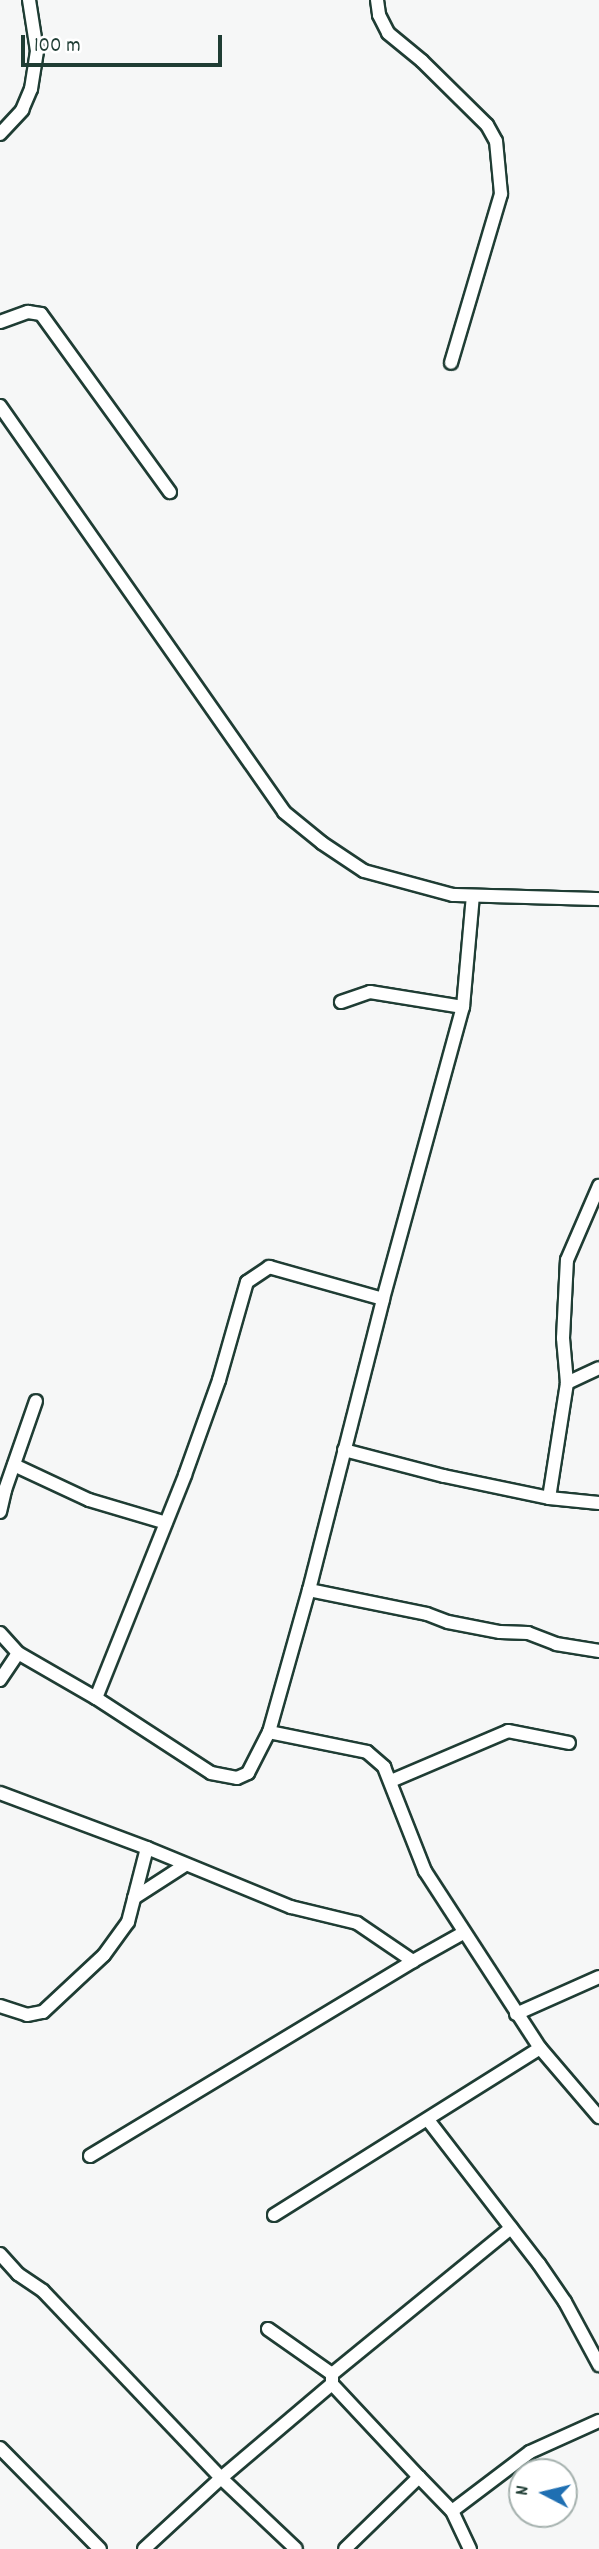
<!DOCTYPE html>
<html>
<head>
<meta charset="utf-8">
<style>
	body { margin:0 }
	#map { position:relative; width:599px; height:2549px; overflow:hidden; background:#f6f7f7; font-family:Dekko,sans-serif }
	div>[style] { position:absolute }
	.roads { filter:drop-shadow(2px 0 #1f3d34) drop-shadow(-2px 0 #1f3d34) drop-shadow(0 2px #1f3d34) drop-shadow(0 -2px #1f3d34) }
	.street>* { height:12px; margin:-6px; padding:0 6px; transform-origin:6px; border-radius:6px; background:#fff }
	span { translate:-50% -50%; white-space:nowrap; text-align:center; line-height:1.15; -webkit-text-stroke:5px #fff; paint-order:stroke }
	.north { position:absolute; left:508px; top:2458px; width:70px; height:70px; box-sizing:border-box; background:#fff; border:2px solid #a5b1ae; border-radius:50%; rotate:277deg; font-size:19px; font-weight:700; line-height:28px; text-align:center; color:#1f3d34 }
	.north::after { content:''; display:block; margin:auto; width:24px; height:32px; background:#1f6fb2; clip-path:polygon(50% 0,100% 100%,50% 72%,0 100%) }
	.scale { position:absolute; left:21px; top:35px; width:201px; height:32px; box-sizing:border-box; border:4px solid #1f3d34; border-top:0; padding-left:9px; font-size:21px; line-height:24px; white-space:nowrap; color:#1f3d34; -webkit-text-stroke:5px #fff; paint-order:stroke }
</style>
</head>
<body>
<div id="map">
	<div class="roads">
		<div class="street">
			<i style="left:377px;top:0;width:15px;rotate:82deg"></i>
			<i style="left:379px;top:15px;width:20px;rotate:63deg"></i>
			<i style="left:388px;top:33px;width:44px;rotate:39.5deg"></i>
			<i style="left:422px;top:61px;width:91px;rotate:44.6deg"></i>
			<i style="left:487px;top:125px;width:18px;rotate:61deg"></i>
			<i style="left:496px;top:141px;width:53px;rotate:84.6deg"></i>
			<i style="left:501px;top:194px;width:176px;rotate:106.5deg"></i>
			<i style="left:0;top:134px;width:33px;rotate:-47deg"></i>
			<i style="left:22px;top:110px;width:23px;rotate:-67deg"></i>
			<i style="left:31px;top:89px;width:38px;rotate:-81deg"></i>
			<i style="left:37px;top:51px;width:52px;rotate:-98.9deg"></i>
			<i style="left:0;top:322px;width:30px;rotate:-20deg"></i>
			<i style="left:28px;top:312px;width:13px;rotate:9deg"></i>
			<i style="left:41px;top:314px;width:220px;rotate:54.1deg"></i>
			<i style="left:0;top:406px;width:495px;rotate:55deg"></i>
			<i style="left:284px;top:812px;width:49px;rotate:39.2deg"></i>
			<i style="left:322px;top:843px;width:50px;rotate:33.7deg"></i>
			<i style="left:364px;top:871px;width:92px;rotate:15.1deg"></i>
			<i style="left:453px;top:895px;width:146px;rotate:1.6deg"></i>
			<i style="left:341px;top:1002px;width:31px;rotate:-19deg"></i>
			<i style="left:370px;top:992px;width:94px;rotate:9.2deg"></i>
			<i style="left:567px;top:1383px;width:35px;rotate:-25deg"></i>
			<i style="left:344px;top:1450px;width:103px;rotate:14.6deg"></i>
			<i style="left:444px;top:1476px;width:107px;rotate:11.8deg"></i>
			<i style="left:549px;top:1498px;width:50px;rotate:5.7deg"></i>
			<i style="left:14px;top:1465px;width:83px;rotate:25deg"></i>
			<i style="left:89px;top:1500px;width:80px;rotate:16.6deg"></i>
			<i style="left:549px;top:1498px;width:116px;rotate:-81.1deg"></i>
			<i style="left:567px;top:1383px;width:45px;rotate:-95.1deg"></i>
			<i style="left:563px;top:1338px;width:78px;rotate:-87.1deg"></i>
			<i style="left:567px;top:1260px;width:81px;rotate:-66.6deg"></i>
			<i style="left:0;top:1512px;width:23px;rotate:-77deg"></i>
			<i style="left:5px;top:1490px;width:94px;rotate:-70.8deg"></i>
			<i style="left:309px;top:1590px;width:120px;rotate:11.5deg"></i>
			<i style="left:427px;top:1614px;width:22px;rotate:21deg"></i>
			<i style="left:448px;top:1622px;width:53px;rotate:10.9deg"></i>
			<i style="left:500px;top:1632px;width:28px;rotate:2deg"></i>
			<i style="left:528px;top:1633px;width:30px;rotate:21deg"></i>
			<i style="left:556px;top:1644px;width:44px;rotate:9.2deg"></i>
			<i style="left:0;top:1633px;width:27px;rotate:48deg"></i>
			<i style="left:18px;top:1653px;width:90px;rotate:30deg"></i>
			<i style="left:96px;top:1698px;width:137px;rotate:33.1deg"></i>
			<i style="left:211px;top:1773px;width:26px;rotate:11deg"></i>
			<i style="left:237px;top:1778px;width:12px;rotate:-24deg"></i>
			<i style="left:248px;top:1773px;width:46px;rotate:-62.9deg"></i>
			<i style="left:269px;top:1732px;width:148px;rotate:-74.3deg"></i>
			<i style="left:309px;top:1590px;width:300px;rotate:-75.7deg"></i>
			<i style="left:383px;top:1299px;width:303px;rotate:-74.7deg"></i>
			<i style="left:463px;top:1007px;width:111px;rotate:-84.9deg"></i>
			<i style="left:0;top:1680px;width:32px;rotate:-56deg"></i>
			<i style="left:96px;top:1698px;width:240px;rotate:-68.2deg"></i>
			<i style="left:185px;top:1475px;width:101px;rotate:-70.3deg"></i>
			<i style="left:219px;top:1380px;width:102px;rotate:-74.1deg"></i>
			<i style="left:247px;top:1282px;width:27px;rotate:-34deg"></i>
			<i style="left:269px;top:1267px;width:118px;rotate:15.7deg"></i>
			<i style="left:269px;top:1732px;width:100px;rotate:11.5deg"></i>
			<i style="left:367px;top:1752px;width:23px;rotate:41deg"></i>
			<i style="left:384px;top:1767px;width:112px;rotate:68.5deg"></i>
			<i style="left:425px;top:1871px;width:211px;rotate:57deg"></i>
			<i style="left:540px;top:2048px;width:91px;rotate:49.5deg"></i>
			<i style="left:391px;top:1781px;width:127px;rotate:-23.1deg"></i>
			<i style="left:508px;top:1731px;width:62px;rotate:11.1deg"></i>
			<i style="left:0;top:1793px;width:157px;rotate:20.5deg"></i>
			<i style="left:147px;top:1848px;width:156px;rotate:22.3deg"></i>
			<i style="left:291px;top:1907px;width:68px;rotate:13.6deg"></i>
			<i style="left:357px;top:1923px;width:68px;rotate:34.2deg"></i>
			<i style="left:134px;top:1898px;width:61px;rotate:-32.9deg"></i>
			<i style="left:0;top:2006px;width:28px;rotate:18deg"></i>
			<i style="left:27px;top:2015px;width:16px;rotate:-11deg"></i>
			<i style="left:43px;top:2012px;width:83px;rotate:-43.1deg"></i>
			<i style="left:104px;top:1955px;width:41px;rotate:-54deg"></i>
			<i style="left:128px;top:1922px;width:76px;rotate:-75.6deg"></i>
			<i style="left:516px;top:2014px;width:91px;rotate:-24deg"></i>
			<i style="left:428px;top:2120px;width:182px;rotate:52.4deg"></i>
			<i style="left:539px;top:2264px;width:46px;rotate:55.6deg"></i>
			<i style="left:565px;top:2302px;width:72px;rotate:61.6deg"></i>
			<i style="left:90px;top:2156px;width:377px;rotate:-31.1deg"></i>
			<i style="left:413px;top:1961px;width:57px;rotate:-29.2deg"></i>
			<i style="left:274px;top:2215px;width:314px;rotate:-32.1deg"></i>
			<i style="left:0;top:2254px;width:27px;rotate:48deg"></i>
			<i style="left:18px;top:2274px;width:30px;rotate:34deg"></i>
			<i style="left:43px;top:2291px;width:258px;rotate:46.4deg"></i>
			<i style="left:221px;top:2478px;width:103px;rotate:43.4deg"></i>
			<i style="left:268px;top:2329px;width:78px;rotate:35.1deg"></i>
			<i style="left:332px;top:2374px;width:10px;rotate:90deg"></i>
			<i style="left:332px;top:2384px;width:127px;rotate:46.9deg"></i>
			<i style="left:419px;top:2477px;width:103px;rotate:135.8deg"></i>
			<i style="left:332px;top:2374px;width:231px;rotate:-39.2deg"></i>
			<i style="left:0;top:2448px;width:142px;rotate:45.3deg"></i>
			<i style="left:419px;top:2477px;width:47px;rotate:45.9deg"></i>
			<i style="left:452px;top:2511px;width:42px;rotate:64.7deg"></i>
			<i style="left:452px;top:2511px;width:98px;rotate:-37.1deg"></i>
			<i style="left:530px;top:2452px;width:76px;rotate:-24.2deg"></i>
			<i style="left:144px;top:2549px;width:105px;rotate:-42.7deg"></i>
			<i style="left:221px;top:2478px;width:145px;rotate:-40.3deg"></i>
		</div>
	</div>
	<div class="north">N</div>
	<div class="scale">100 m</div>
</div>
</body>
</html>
